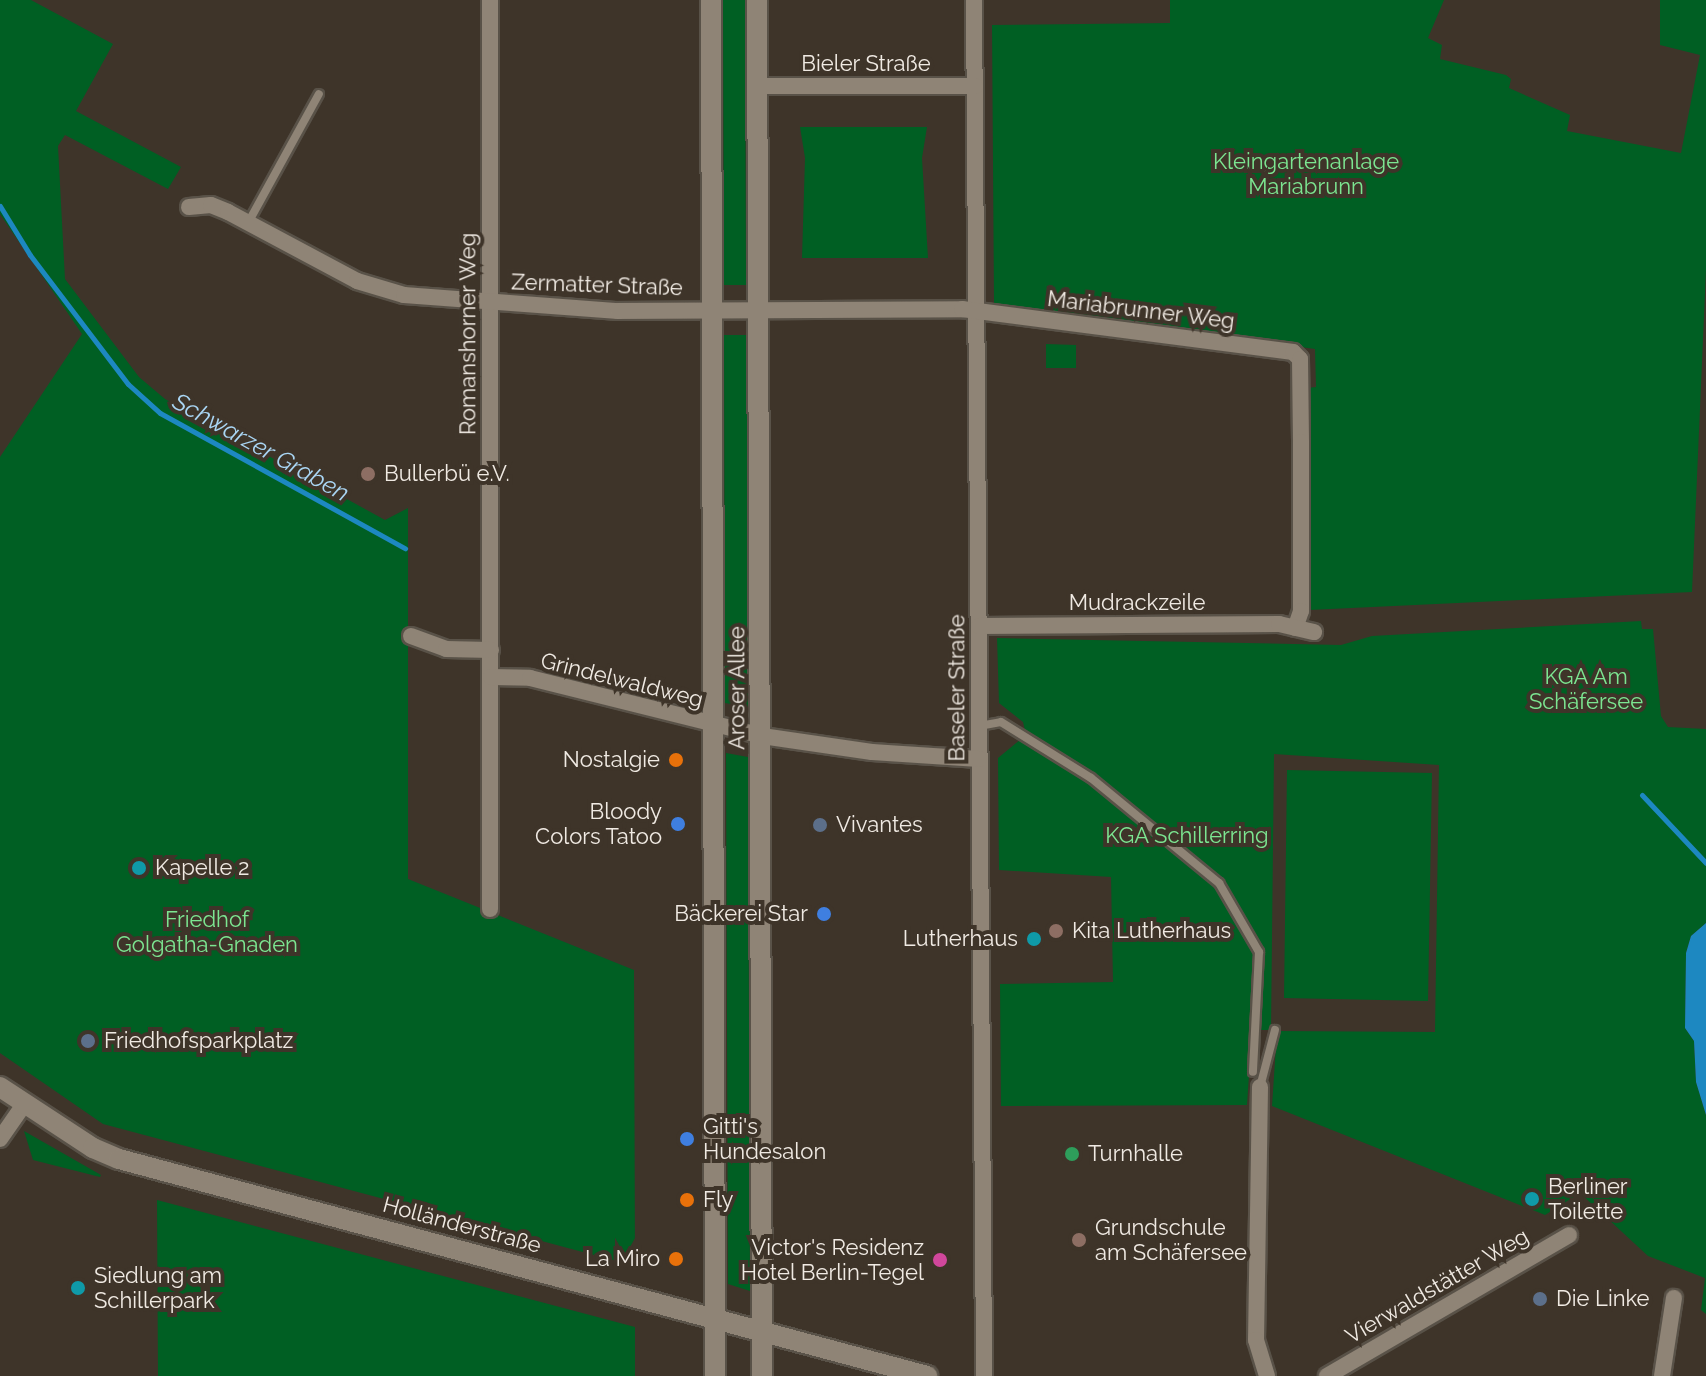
<!DOCTYPE html>
<html>
<head>
<meta charset="utf-8">
<style>
	body { margin:0 }
	#map { position:relative; width:1706px; height:1376px; overflow:hidden; background:#3e3429; font-family:Raleway,sans-serif }
	div>[style] { position:absolute }
	.green>* { inset:0; background:#005f23 }
	.water>* { inset:0; background:#1d88c1 }
	.stream>* { height:5px; margin:-2.5px; padding:0 2.5px; transform-origin:2.5px; border-radius:2.5px; background:#1d88c1 }
	.roads { filter:drop-shadow(2px 0 #595248) drop-shadow(-2px 0 #595248) drop-shadow(0 2px #595248) drop-shadow(0 -2px #595248) }
	.lane>* { height:8px; margin:-4px; padding:0 4px; transform-origin:4px; border-radius:4px; background:#8f8476 }
	.street>* { height:16px; margin:-8px; padding:0 8px; transform-origin:8px; border-radius:8px; background:#8f8476 }
	.secondary>* { height:20px; margin:-10px; padding:0 10px; transform-origin:10px; border-radius:10px; background:#8f8476 }
	.dots>* { width:22px; height:22px; translate:-50% -50%; box-sizing:border-box; border:4px solid #3e3429; border-radius:50% }
	span { translate:-50% -50%; white-space:nowrap; text-align:center; line-height:1.15; -webkit-text-stroke:8px #3e3429; paint-order:stroke }
	.street-label { font-size:22px; color:#f0eae3 }
	.park-label { font-size:22px; color:#7ce691 }
	.poi-label { font-size:22px; color:#f0eae3 }
	.left { translate:0 -50%; text-align:left }
	.right { translate:-100% -50%; text-align:right }
	.water-label { font-size:24px; color:#a9d5f3; font-style:italic }
</style>
</head>
<body>
<div id="map">
	<div class="green">
		<i style="clip-path:polygon(0 0,31px 0,113px 44px,76px 111px,181px 167px,168px 189px,65px 135px,58px 146px,65px 279px,139px 377px,165px 399px,385px 520px,408px 508px,408px 879px,634px 970px,635px 1266px,103px 1124px,0 1053px,0 457px,82px 334px,0 214px)"></i>
		<i style="clip-path:polygon(723px 0,745px 0,746px 285px,724px 285px)"></i>
		<i style="clip-path:polygon(1170px 0,1444px 0,1428px 38px,1442px 45px,1440px 59px,1506px 75px,1511px 79px,1509px 88px,1570px 115px,1567px 131px,1681px 153px,1700px 55px,1660px 45px,1660px 0,1706px 0,1706px 270px,1692px 592px,1309px 610px,1307px 388px,1316px 387px,1315px 349px,994px 304px,992px 25px,1170px 23px)"></i>
		<i style="clip-path:polygon(800px 127px,927px 127px,922px 158px,928px 258px,802px 258px,805px 158px)"></i>
		<i style="clip-path:polygon(724px 335px,747px 335px,748px 707px,725px 703px)"></i>
		<i style="clip-path:polygon(1046px 344px,1076px 345px,1076px 368px,1046px 368px)"></i>
		<i style="clip-path:polygon(1641px 621px,1642px 629px,1653px 629px,1661px 716px,1668px 727px,1706px 729px,1706px 923px,1691px 936px,1686px 953px,1685px 1028px,1694px 1041px,1696px 1082px,1706px 1115px,1706px 1314px,1701px 1310px,1705px 1278px,1648px 1256px,1580px 1193px,1545px 1215px,1272px 1106px,1277px 1031px,1435px 1032px,1439px 765px,1274px 754px,1271px 1030px,1252px 1030px,1247px 1105px,1001px 1106px,1000px 984px,1113px 982px,1111px 877px,999px 870px,998px 758px,1026px 735px,1023px 722px,999px 703px,997px 638px,1341px 645px,1372px 636px)"></i>
		<i style="clip-path:polygon(726px 753px,748px 757px,750px 1291px,728px 1284px)"></i>
		<i style="clip-path:polygon(1287px 770px,1432px 773px,1428px 1001px,1284px 998px)"></i>
		<i style="clip-path:polygon(24px 1131px,101px 1175px,100px 1177px,33px 1160px)"></i>
		<i style="clip-path:polygon(157px 1200px,635px 1327px,635px 1376px,158px 1376px)"></i>
	</div>
	<div class="water">
		<i style="clip-path:polygon(1706px 923px,1706px 1115px,1696px 1082px,1694px 1041px,1685px 1028px,1686px 953px,1691px 936px)"></i>
	</div>
	<div class="stream">
		<i style="left:0;top:206px;width:57px;rotate:58.5deg"></i>
		<i style="left:30px;top:255px;width:162px;rotate:52.8deg"></i>
		<i style="left:128px;top:384px;width:43px;rotate:42.2deg"></i>
		<i style="left:160px;top:413px;width:280px;rotate:28.9deg"></i>
		<i style="left:1642px;top:795px;width:93px;rotate:46.7deg"></i>
	</div>
	<div class="roads">
		<div class="lane">
			<i style="left:248px;top:223px;width:147px;rotate:-61.2deg"></i>
			<i style="left:979px;top:726px;width:22px;rotate:-10deg"></i>
			<i style="left:1001px;top:722px;width:106px;rotate:31.9deg"></i>
			<i style="left:1091px;top:778px;width:166px;rotate:39.4deg"></i>
			<i style="left:1219px;top:883px;width:80px;rotate:59.9deg"></i>
			<i style="left:1259px;top:952px;width:120px;rotate:92.9deg"></i>
			<i style="left:1260px;top:1087px;width:59px;rotate:-75.3deg"></i>
		</div>
		<div class="street">
			<i style="left:490px;top:0;width:909px;rotate:90deg"></i>
			<i style="left:974px;top:0;width:1376px;rotate:89.58deg"></i>
			<i style="left:757px;top:86px;width:218px"></i>
			<i style="left:189px;top:207px;width:22px;rotate:-5deg"></i>
			<i style="left:211px;top:205px;width:18px;rotate:22deg"></i>
			<i style="left:228px;top:212px;width:146px;rotate:28.1deg"></i>
			<i style="left:357px;top:281px;width:49px;rotate:16.6deg"></i>
			<i style="left:404px;top:295px;width:215px;rotate:4.3deg"></i>
			<i style="left:618px;top:311px;width:344px;rotate:-0.3deg"></i>
			<i style="left:962px;top:309px;width:334px;rotate:7.4deg"></i>
			<i style="left:1293px;top:352px;width:10px;rotate:45deg"></i>
			<i style="left:1300px;top:359px;width:83px;rotate:89.3deg"></i>
			<i style="left:1301px;top:442px;width:169px;rotate:90deg"></i>
			<i style="left:1301px;top:611px;width:18px;rotate:109deg"></i>
			<i style="left:979px;top:626px;width:300px;rotate:-0.4deg"></i>
			<i style="left:1279px;top:624px;width:36px;rotate:13deg"></i>
			<i style="left:411px;top:636px;width:37px;rotate:20deg"></i>
			<i style="left:446px;top:649px;width:45px;rotate:1.3deg"></i>
			<i style="left:491px;top:677px;width:39px;rotate:1deg"></i>
			<i style="left:530px;top:678px;width:239px;rotate:14deg"></i>
			<i style="left:762px;top:736px;width:111px;rotate:8.3deg"></i>
			<i style="left:872px;top:752px;width:107px;rotate:3.7deg"></i>
			<i style="left:1260px;top:1087px;width:253px;rotate:90.9deg"></i>
			<i style="left:1256px;top:1340px;width:38px;rotate:73deg"></i>
			<i style="left:0;top:1139px;width:44px;rotate:-55.2deg"></i>
			<i style="left:1327px;top:1376px;width:280px;rotate:-30.2deg"></i>
			<i style="left:1662px;top:1376px;width:79px;rotate:-81.3deg"></i>
		</div>
		<div class="secondary">
			<i style="left:711px;top:0;width:1376px;rotate:89.83deg"></i>
			<i style="left:757px;top:0;width:1376px;rotate:89.79deg"></i>
			<i style="left:0;top:1087px;width:111px;rotate:33.3deg"></i>
			<i style="left:93px;top:1148px;width:28px;rotate:23deg"></i>
			<i style="left:119px;top:1159px;width:837px;rotate:15.03deg"></i>
		</div>
	</div>
	<div class="dots">
		<i style="left:368px;top:474px;background:#8d6e63"></i>
		<i style="left:676px;top:760px;background:#e8710a"></i>
		<i style="left:678px;top:824px;background:#3f7fe0"></i>
		<i style="left:820px;top:825px;background:#5c6f8a"></i>
		<i style="left:139px;top:868px;background:#0f9aa8"></i>
		<i style="left:824px;top:914px;background:#3f7fe0"></i>
		<i style="left:1056px;top:931px;background:#8d6e63"></i>
		<i style="left:1034px;top:939px;background:#0f9aa8"></i>
		<i style="left:88px;top:1041px;background:#5c6f8a"></i>
		<i style="left:687px;top:1139px;background:#3f7fe0"></i>
		<i style="left:1072px;top:1154px;background:#2e9e5b"></i>
		<i style="left:1532px;top:1199px;background:#0f9aa8"></i>
		<i style="left:687px;top:1200px;background:#e8710a"></i>
		<i style="left:1079px;top:1240px;background:#8d6e63"></i>
		<i style="left:676px;top:1259px;background:#e8710a"></i>
		<i style="left:940px;top:1260px;background:#d1479c"></i>
		<i style="left:78px;top:1288px;background:#0f9aa8"></i>
		<i style="left:1540px;top:1299px;background:#5c6f8a"></i>
	</div>
	<div class="street-label">
		<span style="left:866px;top:64px">Bieler Straße</span>
		<span style="left:597px;top:285px;rotate:2deg">Zermatter Straße</span>
		<span style="left:1141px;top:310px;rotate:7deg">Mariabrunner Weg</span>
		<span style="left:468px;top:334px;rotate:-90deg">Romanshorner Weg</span>
		<span style="left:1137px;top:603px">Mudrackzeile</span>
		<span style="left:622px;top:680px;rotate:14deg">Grindelwaldweg</span>
		<span style="left:737px;top:688px;rotate:-90deg">Aroser Allee</span>
		<span style="left:957px;top:688px;rotate:-90deg">Baseler Straße</span>
		<span style="left:462px;top:1225px;rotate:15deg">Holländerstraße</span>
		<span style="left:1437px;top:1286px;rotate:-30deg">Vierwaldstätter Weg</span>
	</div>
	<div class="park-label">
		<span style="left:1306px;top:174px">Kleingartenanlage<br>Mariabrunn</span>
		<span style="left:1586px;top:689px">KGA Am<br>Schäfersee</span>
		<span style="left:1187px;top:836px">KGA Schillerring</span>
		<span style="left:207px;top:932px">Friedhof<br>Golgatha-Gnaden</span>
	</div>
	<div class="poi-label">
		<span class="left" style="left:384px;top:474px">Bullerbü e.V.</span>
		<span class="right" style="left:660px;top:760px">Nostalgie</span>
		<span class="right" style="left:662px;top:824px">Bloody<br>Colors Tatoo</span>
		<span class="left" style="left:836px;top:825px">Vivantes</span>
		<span class="left" style="left:155px;top:868px">Kapelle 2</span>
		<span class="right" style="left:808px;top:914px">Bäckerei Star</span>
		<span class="left" style="left:1072px;top:931px">Kita Lutherhaus</span>
		<span class="right" style="left:1018px;top:939px">Lutherhaus</span>
		<span class="left" style="left:104px;top:1041px">Friedhofsparkplatz</span>
		<span class="left" style="left:703px;top:1139px">Gitti's<br>Hundesalon</span>
		<span class="left" style="left:1088px;top:1154px">Turnhalle</span>
		<span class="left" style="left:1548px;top:1199px">Berliner<br>Toilette</span>
		<span class="left" style="left:703px;top:1200px">Fly</span>
		<span class="left" style="left:1095px;top:1240px">Grundschule<br>am Schäfersee</span>
		<span class="right" style="left:924px;top:1260px">Victor's Residenz<br>Hotel Berlin-Tegel</span>
		<span class="right" style="left:660px;top:1259px">La Miro</span>
		<span class="left" style="left:94px;top:1288px">Siedlung am<br>Schillerpark</span>
		<span class="left" style="left:1556px;top:1299px">Die Linke</span>
	</div>
	<div class="water-label">
		<span style="left:261px;top:447px;rotate:29deg">Schwarzer Graben</span>
	</div>
</div>
</body>
</html>
